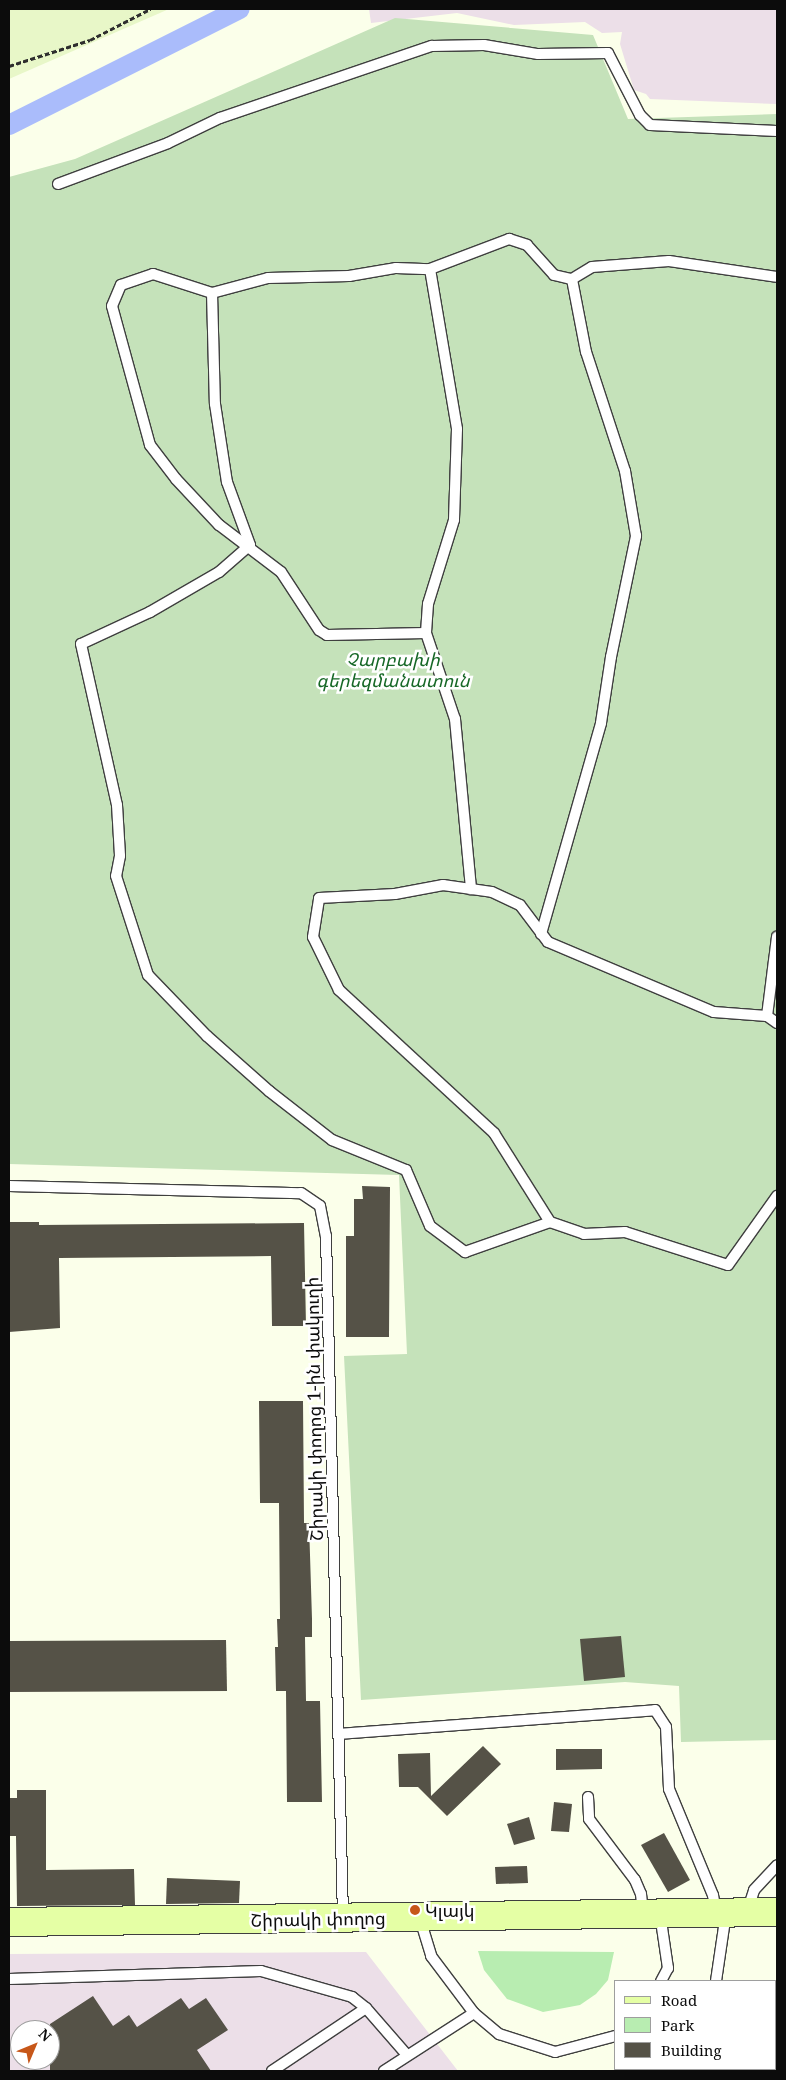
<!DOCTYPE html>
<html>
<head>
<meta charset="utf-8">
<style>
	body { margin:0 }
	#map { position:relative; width:786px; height:2080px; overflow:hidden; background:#fbffea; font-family:"Noto Serif","Noto Sans Armenian",serif }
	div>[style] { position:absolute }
	.industrial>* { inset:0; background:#ecdfe8 }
	.farmland>* { inset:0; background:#e8f7c8 }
	.green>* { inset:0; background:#b8edb1 }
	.cemetery>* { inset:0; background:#c5e2ba }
	.canal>* { height:20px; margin:-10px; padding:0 10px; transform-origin:10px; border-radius:10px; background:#aabcfb }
	.building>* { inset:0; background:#555247 }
	.path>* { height:3px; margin-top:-1.5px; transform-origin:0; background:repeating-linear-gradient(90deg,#2e2e2e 0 5px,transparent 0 7.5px) }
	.roads { filter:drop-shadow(1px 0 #3f3f3f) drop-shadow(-1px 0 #3f3f3f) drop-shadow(0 1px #3f3f3f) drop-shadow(0 -1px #3f3f3f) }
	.service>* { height:10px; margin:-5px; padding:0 5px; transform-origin:5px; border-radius:5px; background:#fff }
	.secondary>* { height:28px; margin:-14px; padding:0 14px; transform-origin:14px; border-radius:14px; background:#e5ffa5 }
	.dots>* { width:14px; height:14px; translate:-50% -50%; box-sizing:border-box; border:2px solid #fff; border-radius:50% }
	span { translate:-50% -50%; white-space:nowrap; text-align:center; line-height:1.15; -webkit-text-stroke:5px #fff; paint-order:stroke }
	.park-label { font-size:18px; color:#176827; font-style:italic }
	.street-label { font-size:18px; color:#0c0c0c }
	.poi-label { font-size:18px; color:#0c0c0c }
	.left { translate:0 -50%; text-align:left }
	.frame { position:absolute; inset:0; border:10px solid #0c0c0c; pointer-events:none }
	.legend { position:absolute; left:614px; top:1980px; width:162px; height:90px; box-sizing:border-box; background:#fff; border:1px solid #9e9e9e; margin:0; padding:6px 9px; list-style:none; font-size:15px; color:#0c0c0c }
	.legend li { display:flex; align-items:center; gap:10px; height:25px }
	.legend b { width:25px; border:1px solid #9e9e9e }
	.north { position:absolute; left:10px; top:2020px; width:50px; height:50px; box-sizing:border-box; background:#fff; border:1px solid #9e9e9e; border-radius:50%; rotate:45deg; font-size:14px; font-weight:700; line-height:20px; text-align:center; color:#0c0c0c }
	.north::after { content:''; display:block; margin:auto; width:18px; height:22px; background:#c75719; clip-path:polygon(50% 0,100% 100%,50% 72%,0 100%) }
</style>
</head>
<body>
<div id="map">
	<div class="industrial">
		<i style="clip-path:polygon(369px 9px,777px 9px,777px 104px,650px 99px,646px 94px,634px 90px,620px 44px,622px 32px,602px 33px,585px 22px,514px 25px,457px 13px,371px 23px)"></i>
		<i style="clip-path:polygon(evenodd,366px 1952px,458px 2071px,9px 2071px,9px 1954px,366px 1952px,20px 2030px,50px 2030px,50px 2060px,20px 2060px,20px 2030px)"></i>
	</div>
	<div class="farmland">
		<i style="clip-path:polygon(9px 9px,169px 9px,9px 79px)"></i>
	</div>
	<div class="green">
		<i style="clip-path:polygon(478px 1951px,614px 1952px,608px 1980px,596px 1994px,580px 2005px,543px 2012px,507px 1999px,484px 1970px)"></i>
	</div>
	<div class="cemetery">
		<i style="clip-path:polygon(395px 18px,593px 35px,628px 119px,777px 114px,777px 1740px,681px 1742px,679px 1686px,625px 1682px,361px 1700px,344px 1356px,407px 1354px,399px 1175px,9px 1164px,9px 177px,75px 159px)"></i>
	</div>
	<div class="canal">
		<i style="left:9px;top:125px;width:258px;rotate:-26.7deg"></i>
	</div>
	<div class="building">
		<i style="clip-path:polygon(362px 1186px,390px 1187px,389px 1337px,346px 1337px,346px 1236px,354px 1236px,354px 1199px,363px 1199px)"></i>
		<i style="clip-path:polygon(9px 1222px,39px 1222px,39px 1225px,304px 1223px,306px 1326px,272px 1326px,271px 1256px,59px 1258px,60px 1328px,9px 1332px)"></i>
		<i style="clip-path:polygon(259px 1401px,303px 1401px,304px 1523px,309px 1523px,312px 1619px,312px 1637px,305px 1637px,306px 1701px,320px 1701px,322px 1802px,287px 1802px,286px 1691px,276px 1691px,275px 1647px,278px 1647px,277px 1619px,280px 1619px,279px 1503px,260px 1503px)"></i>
		<i style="clip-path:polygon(621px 1636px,625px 1677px,584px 1681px,580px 1639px)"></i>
		<i style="clip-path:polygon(226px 1640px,227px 1691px,9px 1692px,9px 1641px)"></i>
		<i style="clip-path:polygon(483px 1746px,501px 1764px,447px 1816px,418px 1787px,399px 1787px,398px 1754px,430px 1753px,431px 1796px)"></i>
		<i style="clip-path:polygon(556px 1749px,602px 1749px,602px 1769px,556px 1770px)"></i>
		<i style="clip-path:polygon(17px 1790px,46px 1790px,46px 1870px,134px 1869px,135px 1905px,17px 1906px,16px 1836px,9px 1836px,9px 1798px,17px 1798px)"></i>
		<i style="clip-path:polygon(554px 1802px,572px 1804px,569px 1832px,551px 1831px)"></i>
		<i style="clip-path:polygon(529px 1817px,535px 1839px,514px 1845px,507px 1824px)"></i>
		<i style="clip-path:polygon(664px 1833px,690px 1880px,668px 1892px,641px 1845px)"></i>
		<i style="clip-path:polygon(527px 1866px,528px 1883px,496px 1884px,495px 1867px)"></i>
		<i style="clip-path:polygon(167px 1878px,240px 1881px,239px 1903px,166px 1904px)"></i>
		<i style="clip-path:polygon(93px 1996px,113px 2026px,129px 2015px,137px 2027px,181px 1998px,189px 2009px,206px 1998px,228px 2030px,197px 2050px,211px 2071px,50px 2071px,50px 2024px)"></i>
	</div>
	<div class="path">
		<i style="left:9px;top:66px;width:85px;rotate:-17.8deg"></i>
		<i style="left:90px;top:40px;width:68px;rotate:-27.3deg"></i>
	</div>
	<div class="roads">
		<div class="service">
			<i style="left:58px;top:184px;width:117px;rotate:-20.4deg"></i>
			<i style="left:168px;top:143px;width:58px;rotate:-25.7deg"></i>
			<i style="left:220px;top:118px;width:224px;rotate:-18.8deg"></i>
			<i style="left:432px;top:46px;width:52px;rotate:-1.1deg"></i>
			<i style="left:484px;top:45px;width:55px;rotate:9.5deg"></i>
			<i style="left:538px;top:54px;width:70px;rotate:-0.8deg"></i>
			<i style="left:608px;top:53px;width:70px;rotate:62.7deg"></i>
			<i style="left:640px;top:115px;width:14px;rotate:45deg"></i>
			<i style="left:650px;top:125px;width:127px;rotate:2.7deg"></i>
			<i style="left:430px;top:269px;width:162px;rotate:80.4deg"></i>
			<i style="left:457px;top:429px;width:91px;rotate:91.9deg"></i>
			<i style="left:454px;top:520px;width:88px;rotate:107.2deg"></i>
			<i style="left:428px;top:604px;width:29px;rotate:94deg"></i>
			<i style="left:426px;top:633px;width:91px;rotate:71.4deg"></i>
			<i style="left:455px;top:719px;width:171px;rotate:84.6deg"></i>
			<i style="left:212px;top:293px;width:111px;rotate:88.5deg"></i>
			<i style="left:215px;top:404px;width:79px;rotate:81.3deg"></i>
			<i style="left:227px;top:482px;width:67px;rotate:69.9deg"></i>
			<i style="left:250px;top:545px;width:41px;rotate:138.9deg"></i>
			<i style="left:219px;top:572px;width:80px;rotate:149.9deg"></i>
			<i style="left:150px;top:612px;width:76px;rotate:155.1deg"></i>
			<i style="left:81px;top:644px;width:165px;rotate:77.4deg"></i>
			<i style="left:117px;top:805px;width:51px;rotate:86.6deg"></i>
			<i style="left:120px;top:856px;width:20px;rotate:101deg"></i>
			<i style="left:116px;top:876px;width:104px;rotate:72.1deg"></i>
			<i style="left:148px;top:975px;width:85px;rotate:46deg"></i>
			<i style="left:207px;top:1036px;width:83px;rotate:41.6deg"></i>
			<i style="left:269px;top:1091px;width:80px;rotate:37.9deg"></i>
			<i style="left:332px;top:1140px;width:80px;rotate:22.1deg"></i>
			<i style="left:406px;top:1170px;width:61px;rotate:66.8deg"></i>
			<i style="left:430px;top:1226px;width:44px;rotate:36.6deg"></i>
			<i style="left:465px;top:1252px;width:90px;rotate:-19.4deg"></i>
			<i style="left:550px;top:1222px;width:36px;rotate:19deg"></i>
			<i style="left:584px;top:1234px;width:41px;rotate:-2.8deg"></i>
			<i style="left:625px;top:1232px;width:108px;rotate:17.8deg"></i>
			<i style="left:728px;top:1265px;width:85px;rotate:-54.6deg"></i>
			<i style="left:426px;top:633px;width:99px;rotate:178.8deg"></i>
			<i style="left:327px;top:635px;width:9px;rotate:-148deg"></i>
			<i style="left:319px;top:630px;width:69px;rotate:-123.2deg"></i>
			<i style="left:281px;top:572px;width:78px;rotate:-142.8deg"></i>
			<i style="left:219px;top:525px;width:63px;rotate:-133.1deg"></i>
			<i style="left:176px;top:479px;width:43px;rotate:-127.4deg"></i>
			<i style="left:150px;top:445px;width:144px;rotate:-105.3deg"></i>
			<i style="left:112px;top:306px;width:23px;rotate:-67deg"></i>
			<i style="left:121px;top:285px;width:34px;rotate:-19deg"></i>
			<i style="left:153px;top:274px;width:62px;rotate:17.9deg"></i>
			<i style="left:212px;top:293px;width:58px;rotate:-15deg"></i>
			<i style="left:268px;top:278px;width:81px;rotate:-1.4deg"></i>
			<i style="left:349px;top:276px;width:48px;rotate:-9.7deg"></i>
			<i style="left:396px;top:268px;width:34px;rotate:2deg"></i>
			<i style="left:430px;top:269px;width:85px;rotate:-20.8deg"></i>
			<i style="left:509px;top:239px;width:19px;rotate:18deg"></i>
			<i style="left:527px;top:245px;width:40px;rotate:48deg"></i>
			<i style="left:554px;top:275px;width:18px;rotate:13deg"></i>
			<i style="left:572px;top:279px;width:23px;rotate:-31deg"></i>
			<i style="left:592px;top:267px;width:77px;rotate:-4.5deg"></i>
			<i style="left:669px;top:261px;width:109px;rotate:8.4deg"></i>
			<i style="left:541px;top:934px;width:219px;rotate:-74.1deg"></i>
			<i style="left:601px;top:723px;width:67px;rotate:-81.4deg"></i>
			<i style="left:611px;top:657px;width:124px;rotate:-78.3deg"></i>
			<i style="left:636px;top:536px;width:66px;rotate:-99.6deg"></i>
			<i style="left:625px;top:471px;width:125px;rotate:-108.1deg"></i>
			<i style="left:586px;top:352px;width:74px;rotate:-100.9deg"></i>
			<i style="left:767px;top:1016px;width:80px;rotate:-82.8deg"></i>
			<i style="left:9px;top:1186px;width:292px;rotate:1.4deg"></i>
			<i style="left:301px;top:1193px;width:23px;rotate:34deg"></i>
			<i style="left:320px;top:1206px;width:31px;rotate:79deg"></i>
			<i style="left:326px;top:1236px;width:681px;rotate:88.57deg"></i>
			<i style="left:550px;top:1222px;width:105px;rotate:-122.2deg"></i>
			<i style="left:494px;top:1133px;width:211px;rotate:-137.3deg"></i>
			<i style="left:339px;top:990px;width:59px;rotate:-116.1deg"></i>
			<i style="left:313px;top:937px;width:39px;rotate:-81deg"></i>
			<i style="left:319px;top:898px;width:76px;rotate:-3deg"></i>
			<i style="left:395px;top:894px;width:49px;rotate:-10.6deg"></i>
			<i style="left:443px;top:885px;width:49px;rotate:8.1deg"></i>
			<i style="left:492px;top:892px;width:31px;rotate:25deg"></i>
			<i style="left:520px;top:905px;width:46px;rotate:52.9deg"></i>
			<i style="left:548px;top:942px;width:180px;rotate:22.9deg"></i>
			<i style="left:714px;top:1012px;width:53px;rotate:4.3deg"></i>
			<i style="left:767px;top:1016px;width:12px;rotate:35deg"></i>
			<i style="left:338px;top:1734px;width:318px;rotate:-4.3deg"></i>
			<i style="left:655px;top:1710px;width:20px;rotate:57deg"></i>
			<i style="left:666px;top:1727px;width:62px;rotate:87.2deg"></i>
			<i style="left:669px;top:1789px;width:115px;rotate:67.5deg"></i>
			<i style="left:713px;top:1895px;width:17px;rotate:80deg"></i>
			<i style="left:588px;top:1797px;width:22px;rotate:87deg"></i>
			<i style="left:589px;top:1819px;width:76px;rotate:53deg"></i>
			<i style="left:635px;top:1880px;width:15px;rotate:67deg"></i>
			<i style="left:641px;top:1894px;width:19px;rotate:84deg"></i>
			<i style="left:747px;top:1912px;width:23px;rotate:-72deg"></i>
			<i style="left:754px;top:1890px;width:34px;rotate:-47deg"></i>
			<i style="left:660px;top:1914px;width:55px;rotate:81.6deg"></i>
			<i style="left:668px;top:1968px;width:15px;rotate:118deg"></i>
			<i style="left:420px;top:1919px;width:39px;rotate:73deg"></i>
			<i style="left:431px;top:1956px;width:71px;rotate:53deg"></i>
			<i style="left:474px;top:2013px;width:33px;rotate:40deg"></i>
			<i style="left:499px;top:2034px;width:59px;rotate:17.8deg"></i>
			<i style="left:555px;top:2052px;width:62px;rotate:-14.9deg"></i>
			<i style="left:9px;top:1979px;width:252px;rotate:-1.8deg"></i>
			<i style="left:261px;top:1971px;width:95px;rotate:15.9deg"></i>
			<i style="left:352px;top:1997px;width:18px;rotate:38deg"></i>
			<i style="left:366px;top:2008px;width:62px;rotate:48.9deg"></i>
			<i style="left:716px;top:1981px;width:69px;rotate:-81.6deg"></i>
			<i style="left:775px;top:2067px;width:4px;rotate:63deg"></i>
			<i style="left:272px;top:2071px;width:113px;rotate:-33.8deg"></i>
			<i style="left:384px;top:2071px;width:107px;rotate:-32.8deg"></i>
			<i style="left:624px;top:2071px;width:4px;rotate:-27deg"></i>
		</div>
		<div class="secondary">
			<i style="left:9px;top:1922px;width:768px;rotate:-0.75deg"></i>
		</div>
	</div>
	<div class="dots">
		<i style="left:415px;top:1910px;background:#c75719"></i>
	</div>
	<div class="park-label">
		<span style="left:393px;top:670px">Չարբախի<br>գերեզմանատուն</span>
	</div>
	<div class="street-label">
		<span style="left:314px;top:1409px;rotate:-91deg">Շիրակի փողոց 1-ին փակուղի</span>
		<span style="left:318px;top:1919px;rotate:-1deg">Շիրակի փողոց</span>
	</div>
	<div class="poi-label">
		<span class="left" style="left:425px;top:1910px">Կլայկ</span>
	</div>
	<div class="frame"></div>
	<ul class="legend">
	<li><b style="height:6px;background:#e5ffa5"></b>Road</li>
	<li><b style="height:14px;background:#b8edb1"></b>Park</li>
	<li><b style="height:14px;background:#555247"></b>Building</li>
	</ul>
	<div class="north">N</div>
</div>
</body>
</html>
